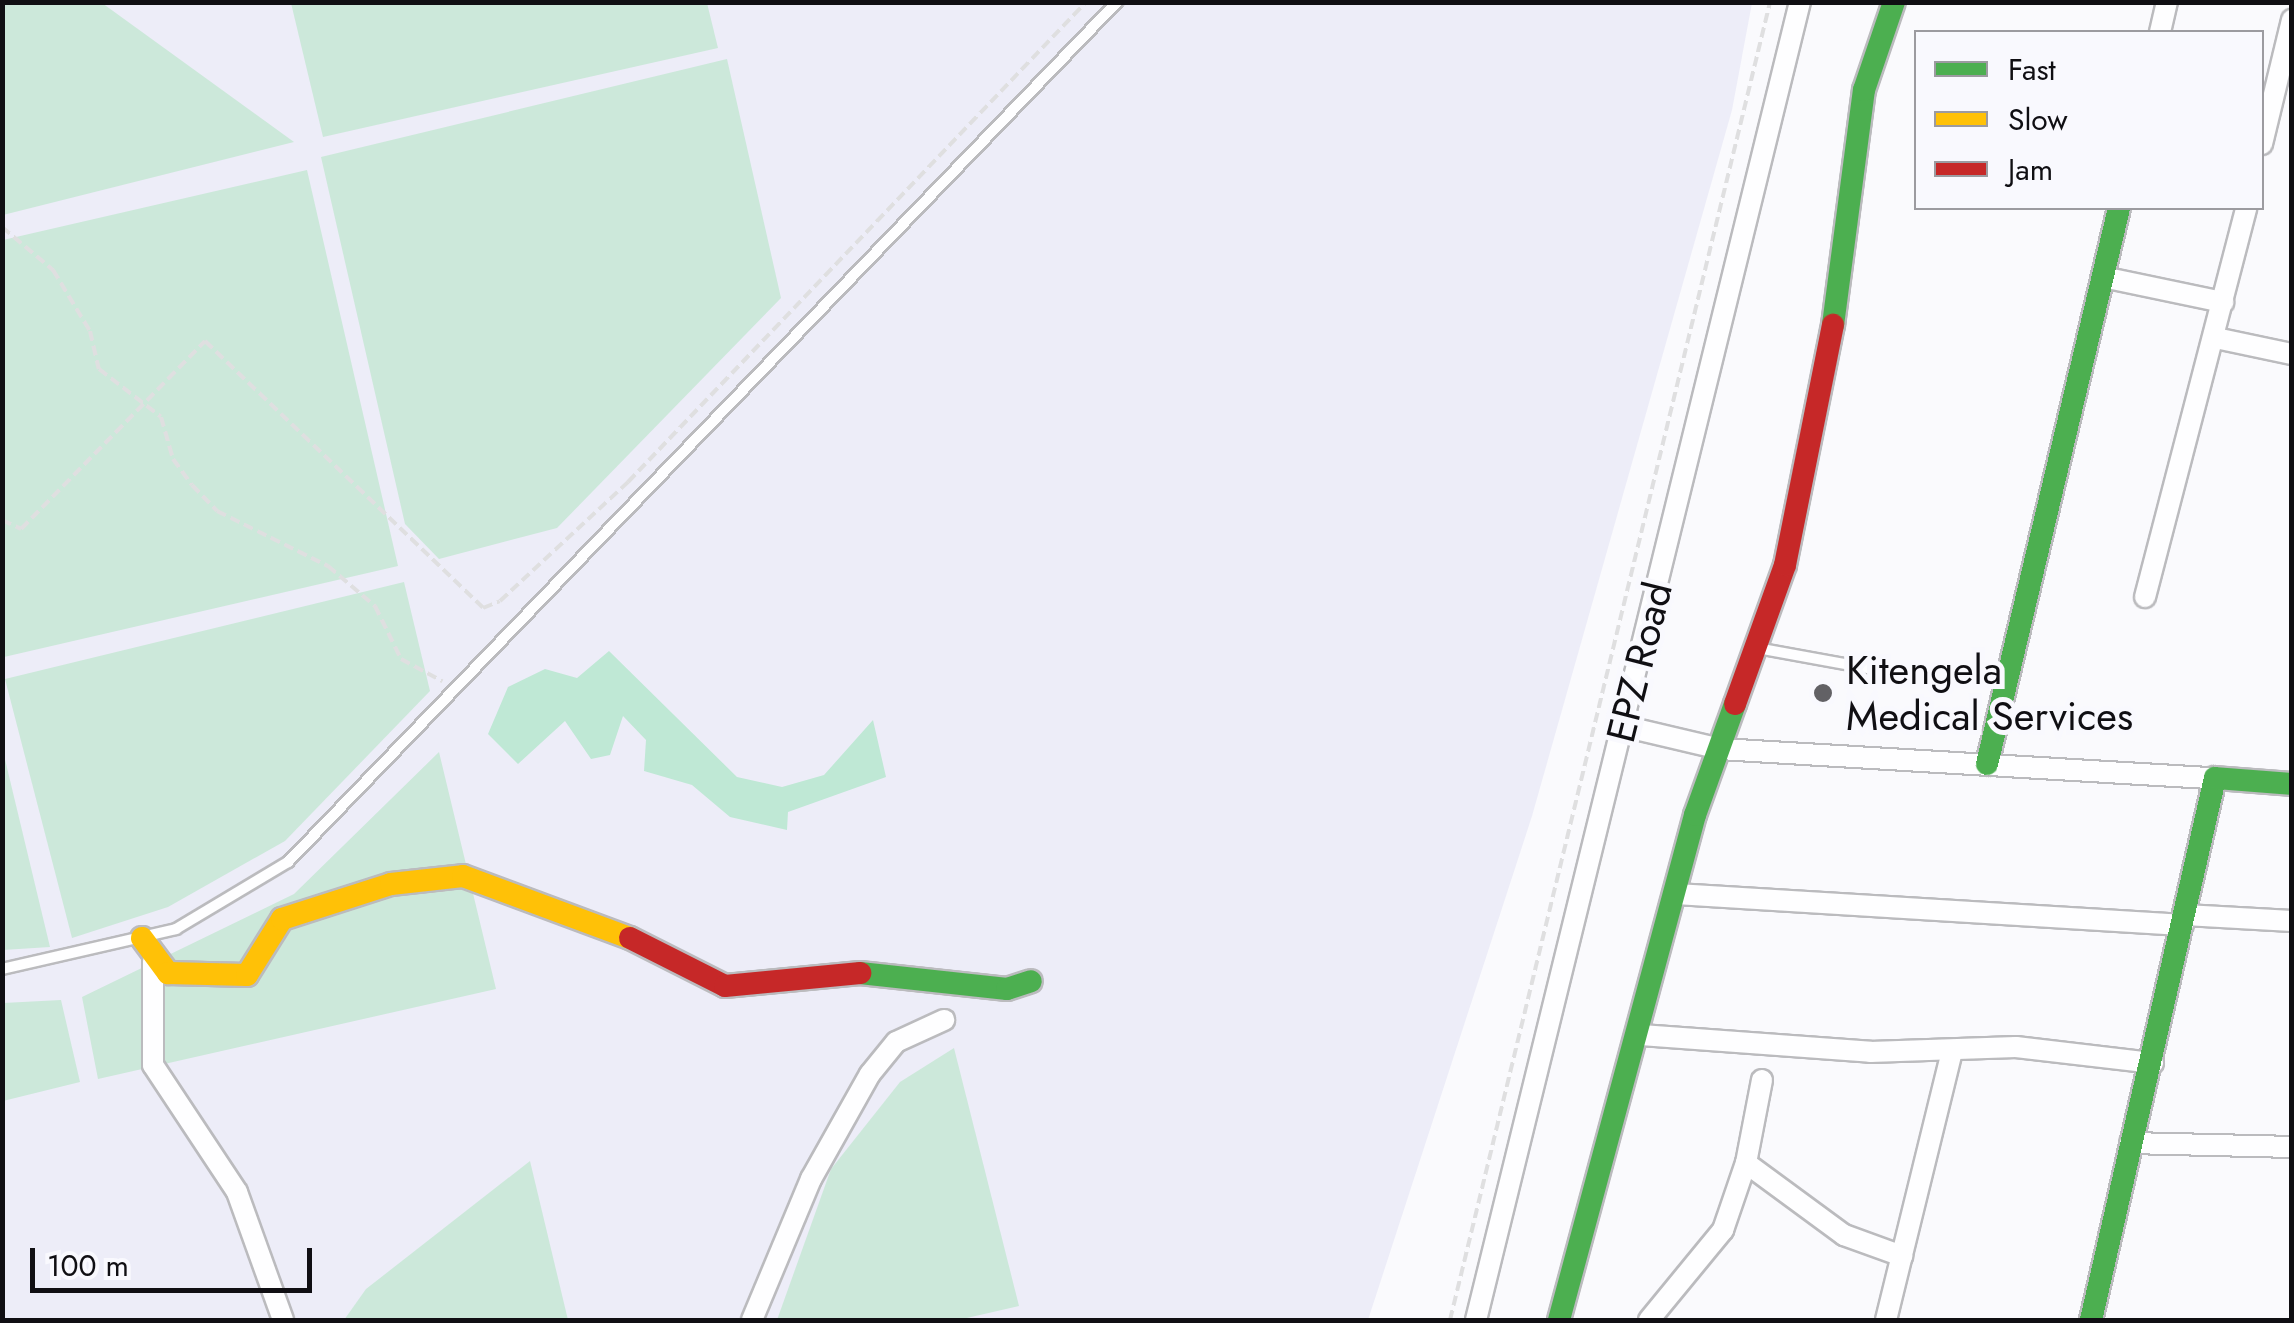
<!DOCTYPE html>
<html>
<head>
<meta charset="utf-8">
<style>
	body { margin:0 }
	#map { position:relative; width:2294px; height:1323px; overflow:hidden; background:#fafafd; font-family:Jost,sans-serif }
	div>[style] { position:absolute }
	.built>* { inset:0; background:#ededf8 }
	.green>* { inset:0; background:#cce8da }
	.forest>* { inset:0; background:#bfe8d5 }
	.path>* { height:4px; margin-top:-2px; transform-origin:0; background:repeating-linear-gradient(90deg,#dfdfe0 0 10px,transparent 0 15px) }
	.roads { filter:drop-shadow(2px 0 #bbbbbe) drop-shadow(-2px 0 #bbbbbe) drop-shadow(0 2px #bbbbbe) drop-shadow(0 -2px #bbbbbe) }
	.lane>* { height:10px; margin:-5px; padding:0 5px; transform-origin:5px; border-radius:5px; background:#fefeff }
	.street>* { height:20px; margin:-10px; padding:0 10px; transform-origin:10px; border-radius:10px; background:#fefeff }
	.fast>* { height:22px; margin:-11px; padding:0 11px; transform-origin:11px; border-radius:11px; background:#4caf50 }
	.slow>* { height:22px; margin:-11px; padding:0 11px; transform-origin:11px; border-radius:11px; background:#ffc107 }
	.jam>* { height:22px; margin:-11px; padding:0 11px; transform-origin:11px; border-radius:11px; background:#c62828 }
	.dots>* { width:28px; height:28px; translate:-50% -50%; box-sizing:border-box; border:5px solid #f9f9fe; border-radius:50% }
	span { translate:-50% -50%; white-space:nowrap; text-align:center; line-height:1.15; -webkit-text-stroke:10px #f9f9fe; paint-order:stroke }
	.street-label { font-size:40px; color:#100f13 }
	.poi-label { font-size:40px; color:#100f13 }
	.left { translate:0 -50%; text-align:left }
	.frame { position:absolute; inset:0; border:5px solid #100f13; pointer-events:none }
	.legend { position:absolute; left:1914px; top:30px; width:350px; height:180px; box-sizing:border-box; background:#f9f9fe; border:2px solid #9c9ba0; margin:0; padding:12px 18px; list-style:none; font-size:30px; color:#100f13 }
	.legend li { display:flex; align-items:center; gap:20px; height:50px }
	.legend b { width:50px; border:2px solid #9c9ba0 }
	.scale { position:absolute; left:30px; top:1248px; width:282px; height:45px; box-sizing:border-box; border:5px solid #100f13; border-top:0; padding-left:12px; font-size:30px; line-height:35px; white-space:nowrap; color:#100f13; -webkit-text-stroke:8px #f9f9fe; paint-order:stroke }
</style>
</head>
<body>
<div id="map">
	<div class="built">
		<i style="clip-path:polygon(3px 3px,1752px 3px,1732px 110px,1532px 816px,1368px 1320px,3px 1320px)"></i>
	</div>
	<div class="green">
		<i style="clip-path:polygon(3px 2px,102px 3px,294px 142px,3px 215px)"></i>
		<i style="clip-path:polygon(291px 3px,707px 3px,718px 48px,323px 137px)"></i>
		<i style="clip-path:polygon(727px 59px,781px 298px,557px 528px,439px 559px,405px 524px,321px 157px)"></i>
		<i style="clip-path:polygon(307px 170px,398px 566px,4px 657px,3px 240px)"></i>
		<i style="clip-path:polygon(404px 582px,430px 691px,285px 841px,168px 907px,72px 938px,5px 679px)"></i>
		<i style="clip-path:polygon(3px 751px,50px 947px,3px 950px)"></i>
		<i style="clip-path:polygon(439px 752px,496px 989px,98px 1079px,82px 997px,294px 894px)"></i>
		<i style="clip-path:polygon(61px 1000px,80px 1082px,3px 1101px,3px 1003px)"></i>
		<i style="clip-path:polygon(954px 1048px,1019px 1306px,958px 1320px,777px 1320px,831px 1169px,900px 1082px)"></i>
		<i style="clip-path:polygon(530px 1161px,568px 1320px,344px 1320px,366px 1289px)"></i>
	</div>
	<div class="forest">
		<i style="clip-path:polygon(609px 651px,737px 777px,782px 787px,824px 775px,873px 720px,886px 777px,788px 812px,787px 830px,730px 817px,692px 785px,644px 771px,646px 740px,623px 716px,610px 755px,591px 759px,565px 721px,518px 764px,488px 734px,508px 687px,545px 669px,577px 678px)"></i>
	</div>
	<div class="path">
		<i style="left:2px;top:227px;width:67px;rotate:40.1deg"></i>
		<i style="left:53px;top:270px;width:71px;rotate:58.8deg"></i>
		<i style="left:90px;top:331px;width:39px;rotate:77deg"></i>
		<i style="left:99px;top:369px;width:78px;rotate:37.7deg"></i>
		<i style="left:161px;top:417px;width:44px;rotate:74.1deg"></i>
		<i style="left:173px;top:459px;width:32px;rotate:54deg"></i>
		<i style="left:192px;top:485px;width:36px;rotate:46deg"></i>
		<i style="left:217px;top:511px;width:124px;rotate:26.4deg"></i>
		<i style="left:328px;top:566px;width:62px;rotate:40.4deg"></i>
		<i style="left:375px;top:606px;width:59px;rotate:63.9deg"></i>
		<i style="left:401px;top:659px;width:47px;rotate:28.2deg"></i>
		<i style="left:2px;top:520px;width:21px;rotate:25deg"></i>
		<i style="left:21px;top:529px;width:263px;rotate:-45.6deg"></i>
		<i style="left:205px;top:341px;width:385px;rotate:43.8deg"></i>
		<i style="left:483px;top:608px;width:18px;rotate:-22deg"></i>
		<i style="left:500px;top:601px;width:175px;rotate:-42.9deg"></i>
		<i style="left:628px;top:482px;width:663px;rotate:-46.34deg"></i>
		<i style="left:1450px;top:1320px;width:1356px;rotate:-76.35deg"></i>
	</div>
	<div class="roads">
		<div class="lane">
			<i style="left:1757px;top:648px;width:117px;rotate:10.3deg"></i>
			<i style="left:2px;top:969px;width:179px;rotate:-12.9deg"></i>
			<i style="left:176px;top:929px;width:131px;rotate:-30.9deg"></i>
			<i style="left:288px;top:862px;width:1195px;rotate:-46.05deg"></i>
		</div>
		<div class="street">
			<i style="left:2160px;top:32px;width:31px;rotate:-77deg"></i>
			<i style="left:2262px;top:144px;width:128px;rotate:-76.4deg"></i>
			<i style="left:2103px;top:277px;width:123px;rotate:11.8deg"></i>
			<i style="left:2216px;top:338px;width:78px;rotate:11.9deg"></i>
			<i style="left:2145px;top:597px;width:402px;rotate:-75.4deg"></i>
			<i style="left:1623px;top:726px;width:100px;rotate:13.3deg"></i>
			<i style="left:1720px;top:749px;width:496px;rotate:3.4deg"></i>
			<i style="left:1676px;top:894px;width:508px;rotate:3.5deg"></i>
			<i style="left:2185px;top:915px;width:107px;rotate:3.2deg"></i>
			<i style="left:153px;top:961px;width:104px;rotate:90deg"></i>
			<i style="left:153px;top:1065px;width:152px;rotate:56.5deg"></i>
			<i style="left:237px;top:1192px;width:136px;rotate:70.2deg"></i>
			<i style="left:1641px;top:1035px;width:230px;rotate:4.2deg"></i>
			<i style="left:1870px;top:1052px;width:146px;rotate:-2deg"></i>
			<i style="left:2016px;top:1047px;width:138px;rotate:6.7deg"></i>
			<i style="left:1762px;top:1080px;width:85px;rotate:100.9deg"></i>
			<i style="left:1746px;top:1163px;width:122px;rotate:36.3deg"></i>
			<i style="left:1844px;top:1235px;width:62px;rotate:19.9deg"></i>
			<i style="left:2130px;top:1143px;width:162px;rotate:1.4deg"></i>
			<i style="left:752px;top:1320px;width:153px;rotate:-67.3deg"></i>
			<i style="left:811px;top:1179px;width:120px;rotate:-60.7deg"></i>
			<i style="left:870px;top:1074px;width:41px;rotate:-50.9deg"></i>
			<i style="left:896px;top:1042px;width:53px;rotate:-24.6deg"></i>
			<i style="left:1476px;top:1320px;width:1357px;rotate:-76.19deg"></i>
			<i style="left:1649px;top:1320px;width:117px;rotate:-50.6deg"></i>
			<i style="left:1723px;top:1230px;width:71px;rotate:-71.1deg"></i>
			<i style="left:1886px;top:1320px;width:276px;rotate:-76.2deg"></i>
		</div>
		<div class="fast">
			<i style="left:1833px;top:325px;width:237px;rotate:-82.5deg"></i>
			<i style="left:1864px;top:90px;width:93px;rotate:-71.2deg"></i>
			<i style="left:1987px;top:764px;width:571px;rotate:-76.64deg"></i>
			<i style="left:860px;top:973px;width:148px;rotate:6.2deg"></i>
			<i style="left:1007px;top:989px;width:25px;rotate:-18deg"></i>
			<i style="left:1559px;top:1320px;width:523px;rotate:-74.93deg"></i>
			<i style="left:1695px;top:815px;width:118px;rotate:-70.2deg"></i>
			<i style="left:2091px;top:1320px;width:556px;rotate:-77.11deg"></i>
			<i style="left:2215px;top:778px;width:77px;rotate:4.5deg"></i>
		</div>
		<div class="slow">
			<i style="left:142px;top:938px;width:44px;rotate:53.4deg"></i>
			<i style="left:168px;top:973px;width:79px;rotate:1.5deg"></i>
			<i style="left:247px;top:975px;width:66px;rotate:-58deg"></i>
			<i style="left:282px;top:919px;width:114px;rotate:-17.8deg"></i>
			<i style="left:391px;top:884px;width:72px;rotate:-6.3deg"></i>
			<i style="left:463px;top:876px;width:178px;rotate:20.4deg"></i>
		</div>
		<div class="jam">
			<i style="left:1735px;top:704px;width:148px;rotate:-70.2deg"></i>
			<i style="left:1785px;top:565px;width:245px;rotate:-78.7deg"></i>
			<i style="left:630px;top:938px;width:106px;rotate:26.8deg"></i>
			<i style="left:725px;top:986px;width:136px;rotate:-5.5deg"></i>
		</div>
	</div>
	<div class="dots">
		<i style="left:1823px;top:693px;background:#626165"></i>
	</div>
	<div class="street-label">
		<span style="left:1639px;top:662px;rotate:-76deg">EPZ Road</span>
	</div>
	<div class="poi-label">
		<span class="left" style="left:1846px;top:693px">Kitengela<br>Medical Services</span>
	</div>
	<div class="frame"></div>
	<ul class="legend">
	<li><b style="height:12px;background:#4caf50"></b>Fast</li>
	<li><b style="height:12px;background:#ffc107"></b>Slow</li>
	<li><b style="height:12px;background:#c62828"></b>Jam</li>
	</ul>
	<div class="scale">100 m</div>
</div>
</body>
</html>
